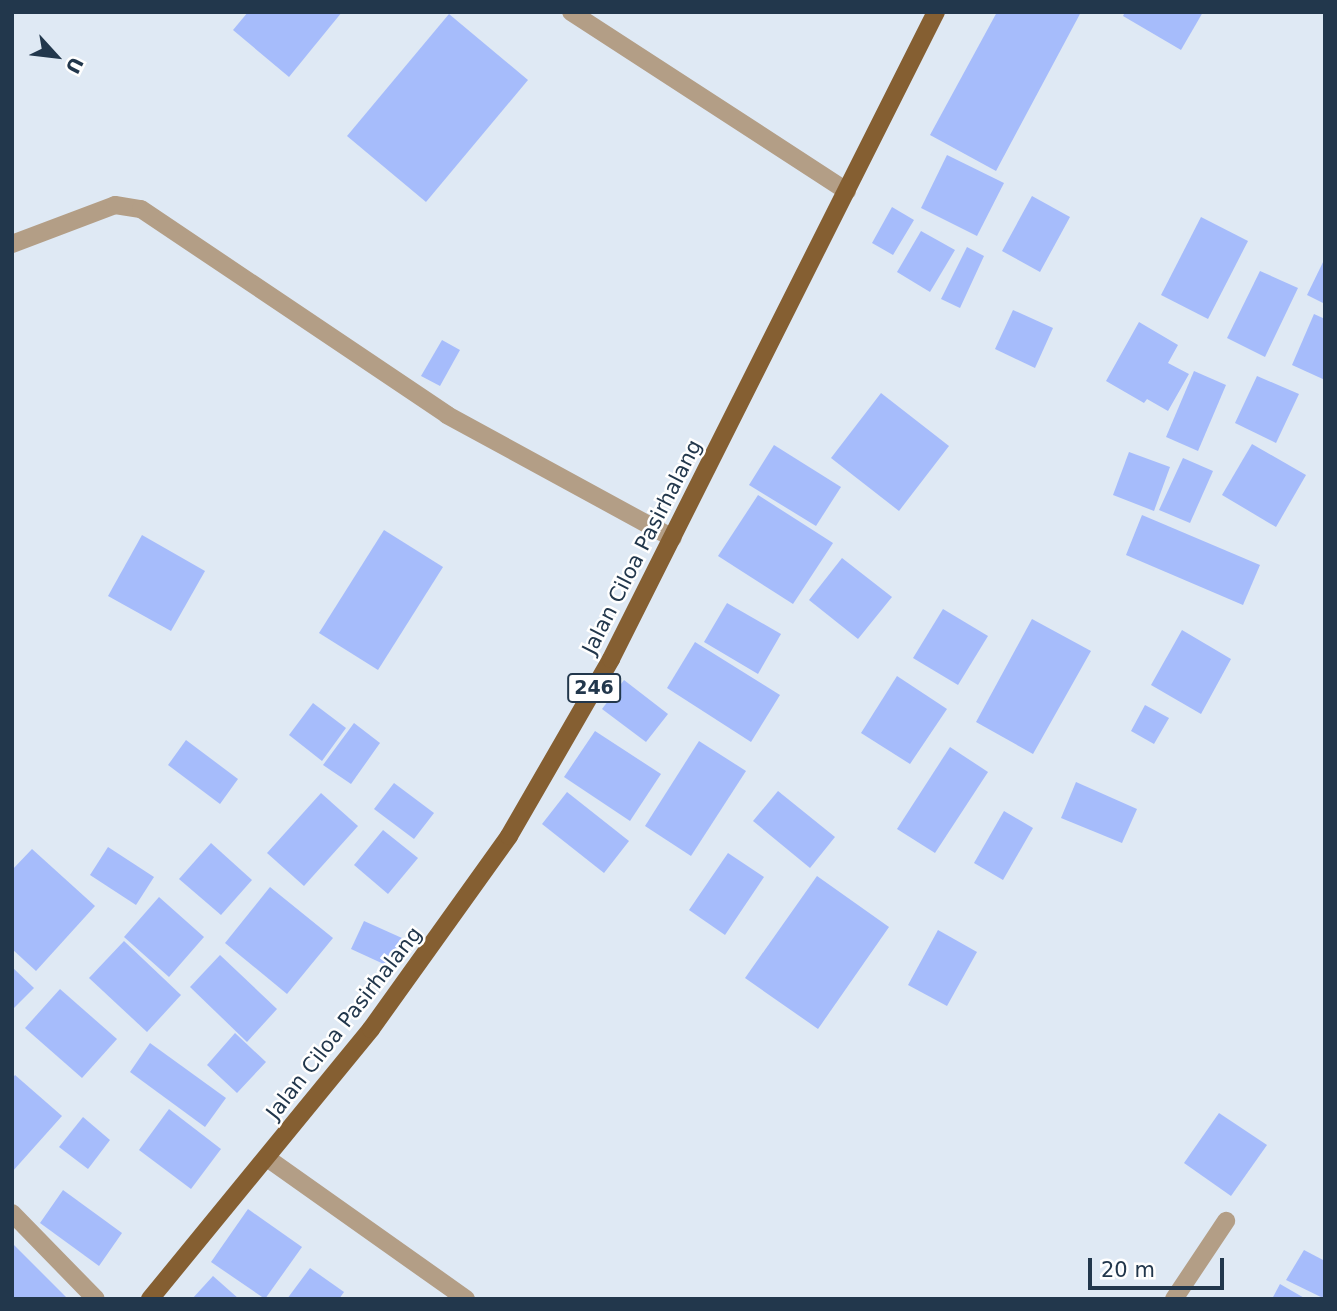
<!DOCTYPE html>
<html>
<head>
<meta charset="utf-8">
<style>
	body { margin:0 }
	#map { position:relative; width:1337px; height:1311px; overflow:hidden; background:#dfe9f4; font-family:"DejaVu Sans",sans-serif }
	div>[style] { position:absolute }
	.building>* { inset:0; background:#a6bcfb }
	.minor>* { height:18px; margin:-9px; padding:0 9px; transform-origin:9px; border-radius:9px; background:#b39e86 }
	.major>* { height:18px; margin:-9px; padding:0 9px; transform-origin:9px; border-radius:9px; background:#855f32 }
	span { translate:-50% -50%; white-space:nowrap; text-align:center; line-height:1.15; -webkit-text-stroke:5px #fff; paint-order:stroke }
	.shield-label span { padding:2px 5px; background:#fff; border:2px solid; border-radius:5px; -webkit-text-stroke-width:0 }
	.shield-label { font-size:19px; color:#22374c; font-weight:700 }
	.street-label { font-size:21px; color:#22374c }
	.frame { position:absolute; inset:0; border:14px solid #22374c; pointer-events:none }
	.north { position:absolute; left:21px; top:21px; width:70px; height:70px; -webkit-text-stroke:5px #fff; paint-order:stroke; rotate:117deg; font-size:19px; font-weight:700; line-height:28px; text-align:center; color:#22374c }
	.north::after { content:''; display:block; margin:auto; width:24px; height:32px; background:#22374c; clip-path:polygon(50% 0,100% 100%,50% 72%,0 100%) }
	.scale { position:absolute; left:1088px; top:1258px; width:136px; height:32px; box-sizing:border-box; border:4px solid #22374c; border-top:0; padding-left:9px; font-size:21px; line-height:24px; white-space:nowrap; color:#22374c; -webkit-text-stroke:5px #fff; paint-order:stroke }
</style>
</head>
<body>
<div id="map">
	<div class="building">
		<i style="clip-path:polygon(248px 12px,342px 12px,289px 77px,233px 30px)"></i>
		<i style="clip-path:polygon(997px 12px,1081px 12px,996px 171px,930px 135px)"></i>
		<i style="clip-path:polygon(1125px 12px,1203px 12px,1181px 50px,1123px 16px)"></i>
		<i style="clip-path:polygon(449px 14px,528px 80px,426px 202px,347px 136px)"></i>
		<i style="clip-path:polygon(947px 155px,1004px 183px,977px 236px,921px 208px)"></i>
		<i style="clip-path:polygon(1032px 196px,1070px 217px,1040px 272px,1002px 251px)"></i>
		<i style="clip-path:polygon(892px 207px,914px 220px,893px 255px,872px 243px)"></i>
		<i style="clip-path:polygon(1201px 217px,1248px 241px,1208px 319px,1161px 295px)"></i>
		<i style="clip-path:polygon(921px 231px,955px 250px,930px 292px,897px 272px)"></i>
		<i style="clip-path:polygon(967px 247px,984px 256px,960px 308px,941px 299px)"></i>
		<i style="clip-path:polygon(1325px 258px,1325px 304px,1307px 295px)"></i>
		<i style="clip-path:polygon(1260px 271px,1298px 288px,1265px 357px,1227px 338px)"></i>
		<i style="clip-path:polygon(1013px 310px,1053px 328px,1035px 368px,995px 349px)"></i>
		<i style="clip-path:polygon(1314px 314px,1325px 319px,1325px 380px,1292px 365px)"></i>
		<i style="clip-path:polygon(1139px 322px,1178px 345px,1168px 363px,1189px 374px,1168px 411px,1147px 399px,1144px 403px,1106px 381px)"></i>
		<i style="clip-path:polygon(442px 340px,460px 350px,440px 386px,421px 376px)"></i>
		<i style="clip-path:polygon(1194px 371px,1226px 385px,1198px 451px,1166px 437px)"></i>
		<i style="clip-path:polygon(1257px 376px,1299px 394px,1276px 443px,1235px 423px)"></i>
		<i style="clip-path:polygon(881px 393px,949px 446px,899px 511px,831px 458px)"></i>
		<i style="clip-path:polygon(1252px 444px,1306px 475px,1276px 527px,1222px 495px)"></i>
		<i style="clip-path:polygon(774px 445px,841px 487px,816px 526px,749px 485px)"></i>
		<i style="clip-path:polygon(1129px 452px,1170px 467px,1154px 511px,1113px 495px)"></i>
		<i style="clip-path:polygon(1183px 458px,1213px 471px,1190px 523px,1159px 510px)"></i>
		<i style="clip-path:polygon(758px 495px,833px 543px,793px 604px,718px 556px)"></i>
		<i style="clip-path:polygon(1142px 515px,1260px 565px,1243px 605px,1126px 555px)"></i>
		<i style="clip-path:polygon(384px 530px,443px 567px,378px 670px,319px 633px)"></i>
		<i style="clip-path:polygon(142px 535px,205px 571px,171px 631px,108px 596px)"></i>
		<i style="clip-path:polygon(842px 558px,892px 597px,858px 639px,809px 600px)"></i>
		<i style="clip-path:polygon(727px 603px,781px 634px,758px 674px,704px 642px)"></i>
		<i style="clip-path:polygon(943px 609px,988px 636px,958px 685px,913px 658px)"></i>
		<i style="clip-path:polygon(1032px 619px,1091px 651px,1033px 754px,976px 722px)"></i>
		<i style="clip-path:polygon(1182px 630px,1231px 659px,1201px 714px,1151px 685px)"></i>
		<i style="clip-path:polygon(695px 642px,780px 695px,751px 742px,667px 688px)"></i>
		<i style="clip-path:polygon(897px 676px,947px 709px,910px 764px,861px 733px)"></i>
		<i style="clip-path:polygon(624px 680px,668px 714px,646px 742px,602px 709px)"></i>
		<i style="clip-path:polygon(313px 703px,346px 728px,322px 761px,289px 735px)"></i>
		<i style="clip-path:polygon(1145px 705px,1169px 718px,1154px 744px,1131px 731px)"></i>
		<i style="clip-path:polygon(354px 723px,380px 743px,351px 784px,323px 765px)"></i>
		<i style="clip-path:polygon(595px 731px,661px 774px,630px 821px,564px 777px)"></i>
		<i style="clip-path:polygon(186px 740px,238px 779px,220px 804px,168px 765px)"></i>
		<i style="clip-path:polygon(699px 741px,746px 771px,691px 856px,645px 826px)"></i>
		<i style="clip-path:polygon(950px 747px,988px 772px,935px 853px,897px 829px)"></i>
		<i style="clip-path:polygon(1076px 782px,1137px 809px,1122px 843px,1061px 818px)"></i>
		<i style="clip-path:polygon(394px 783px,434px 813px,414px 839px,374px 809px)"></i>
		<i style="clip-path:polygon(778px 791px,835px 837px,810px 868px,753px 821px)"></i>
		<i style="clip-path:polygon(567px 792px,629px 841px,604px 873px,542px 824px)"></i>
		<i style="clip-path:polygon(321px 793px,358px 826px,304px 886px,267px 853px)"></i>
		<i style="clip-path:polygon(1004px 811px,1033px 828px,1003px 880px,974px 863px)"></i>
		<i style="clip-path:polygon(383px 830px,418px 858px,388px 894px,354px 865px)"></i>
		<i style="clip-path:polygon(211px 843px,252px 880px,221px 915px,179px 879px)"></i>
		<i style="clip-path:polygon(108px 847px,154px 877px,136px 905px,90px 875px)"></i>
		<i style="clip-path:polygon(32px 849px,95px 906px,36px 971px,12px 949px,12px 870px)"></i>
		<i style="clip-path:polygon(728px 853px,764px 877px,725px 935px,689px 910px)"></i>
		<i style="clip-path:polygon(817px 876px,889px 927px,818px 1029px,745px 978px)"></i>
		<i style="clip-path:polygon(270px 887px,333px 938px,287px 994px,225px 943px)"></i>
		<i style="clip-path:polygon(159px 897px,204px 937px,169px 977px,124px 937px)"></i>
		<i style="clip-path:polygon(364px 921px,402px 938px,388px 966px,351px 949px)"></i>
		<i style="clip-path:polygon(938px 930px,977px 952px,947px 1006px,908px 985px)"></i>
		<i style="clip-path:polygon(124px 941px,181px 995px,147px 1032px,89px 978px)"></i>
		<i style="clip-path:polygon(220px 955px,277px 1009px,247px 1042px,190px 987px)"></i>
		<i style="clip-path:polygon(12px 967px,34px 988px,12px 1010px)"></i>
		<i style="clip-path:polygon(60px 989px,117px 1039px,82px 1078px,25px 1028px)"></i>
		<i style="clip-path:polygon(235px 1033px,266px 1062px,237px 1093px,207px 1065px)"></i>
		<i style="clip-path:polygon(150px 1043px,226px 1098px,205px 1127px,130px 1072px)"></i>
		<i style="clip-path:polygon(15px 1075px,62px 1116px,12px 1172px,12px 1079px)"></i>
		<i style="clip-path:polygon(169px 1109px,221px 1149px,191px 1189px,139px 1150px)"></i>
		<i style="clip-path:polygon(1219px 1113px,1267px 1145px,1231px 1196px,1184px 1163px)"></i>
		<i style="clip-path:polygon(83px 1117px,110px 1140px,88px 1169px,59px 1147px)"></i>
		<i style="clip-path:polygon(63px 1190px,122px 1233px,99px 1266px,40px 1223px)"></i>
		<i style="clip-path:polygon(248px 1209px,302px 1247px,265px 1299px,211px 1262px)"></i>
		<i style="clip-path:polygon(12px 1243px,68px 1299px,12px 1299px)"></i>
		<i style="clip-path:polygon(1304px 1250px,1325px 1261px,1325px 1299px,1286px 1280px)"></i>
		<i style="clip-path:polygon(310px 1268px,344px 1292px,339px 1299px,287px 1299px)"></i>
		<i style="clip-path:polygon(213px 1276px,239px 1299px,192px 1299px)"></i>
		<i style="clip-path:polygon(1280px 1284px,1306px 1299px,1272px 1299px)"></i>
	</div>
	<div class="minor">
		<i style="left:571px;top:12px;width:329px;rotate:33deg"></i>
		<i style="left:12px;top:244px;width:110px;rotate:-20.7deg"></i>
		<i style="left:115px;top:205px;width:26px;rotate:9deg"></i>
		<i style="left:141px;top:209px;width:369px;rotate:33.9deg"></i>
		<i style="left:447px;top:415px;width:257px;rotate:28.6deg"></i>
		<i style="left:267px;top:1158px;width:244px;rotate:35.3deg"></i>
		<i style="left:12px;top:1213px;width:120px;rotate:45.7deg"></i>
		<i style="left:1174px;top:1299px;width:94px;rotate:-56.3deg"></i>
	</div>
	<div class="major">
		<i style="left:150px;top:1299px;width:349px;rotate:-50.7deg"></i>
		<i style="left:371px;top:1029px;width:237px;rotate:-54.4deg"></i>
		<i style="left:509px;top:836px;width:204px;rotate:-60deg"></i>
		<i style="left:611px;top:659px;width:724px;rotate:-63.33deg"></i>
	</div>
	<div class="shield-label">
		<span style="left:594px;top:688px">246</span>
	</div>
	<div class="street-label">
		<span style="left:642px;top:547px;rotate:-63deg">Jalan Ciloa Pasirhalang</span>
		<span style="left:344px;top:1023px;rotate:-52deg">Jalan Ciloa Pasirhalang</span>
	</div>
	<div class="frame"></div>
	<div class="north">U</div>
	<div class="scale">20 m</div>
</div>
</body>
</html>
